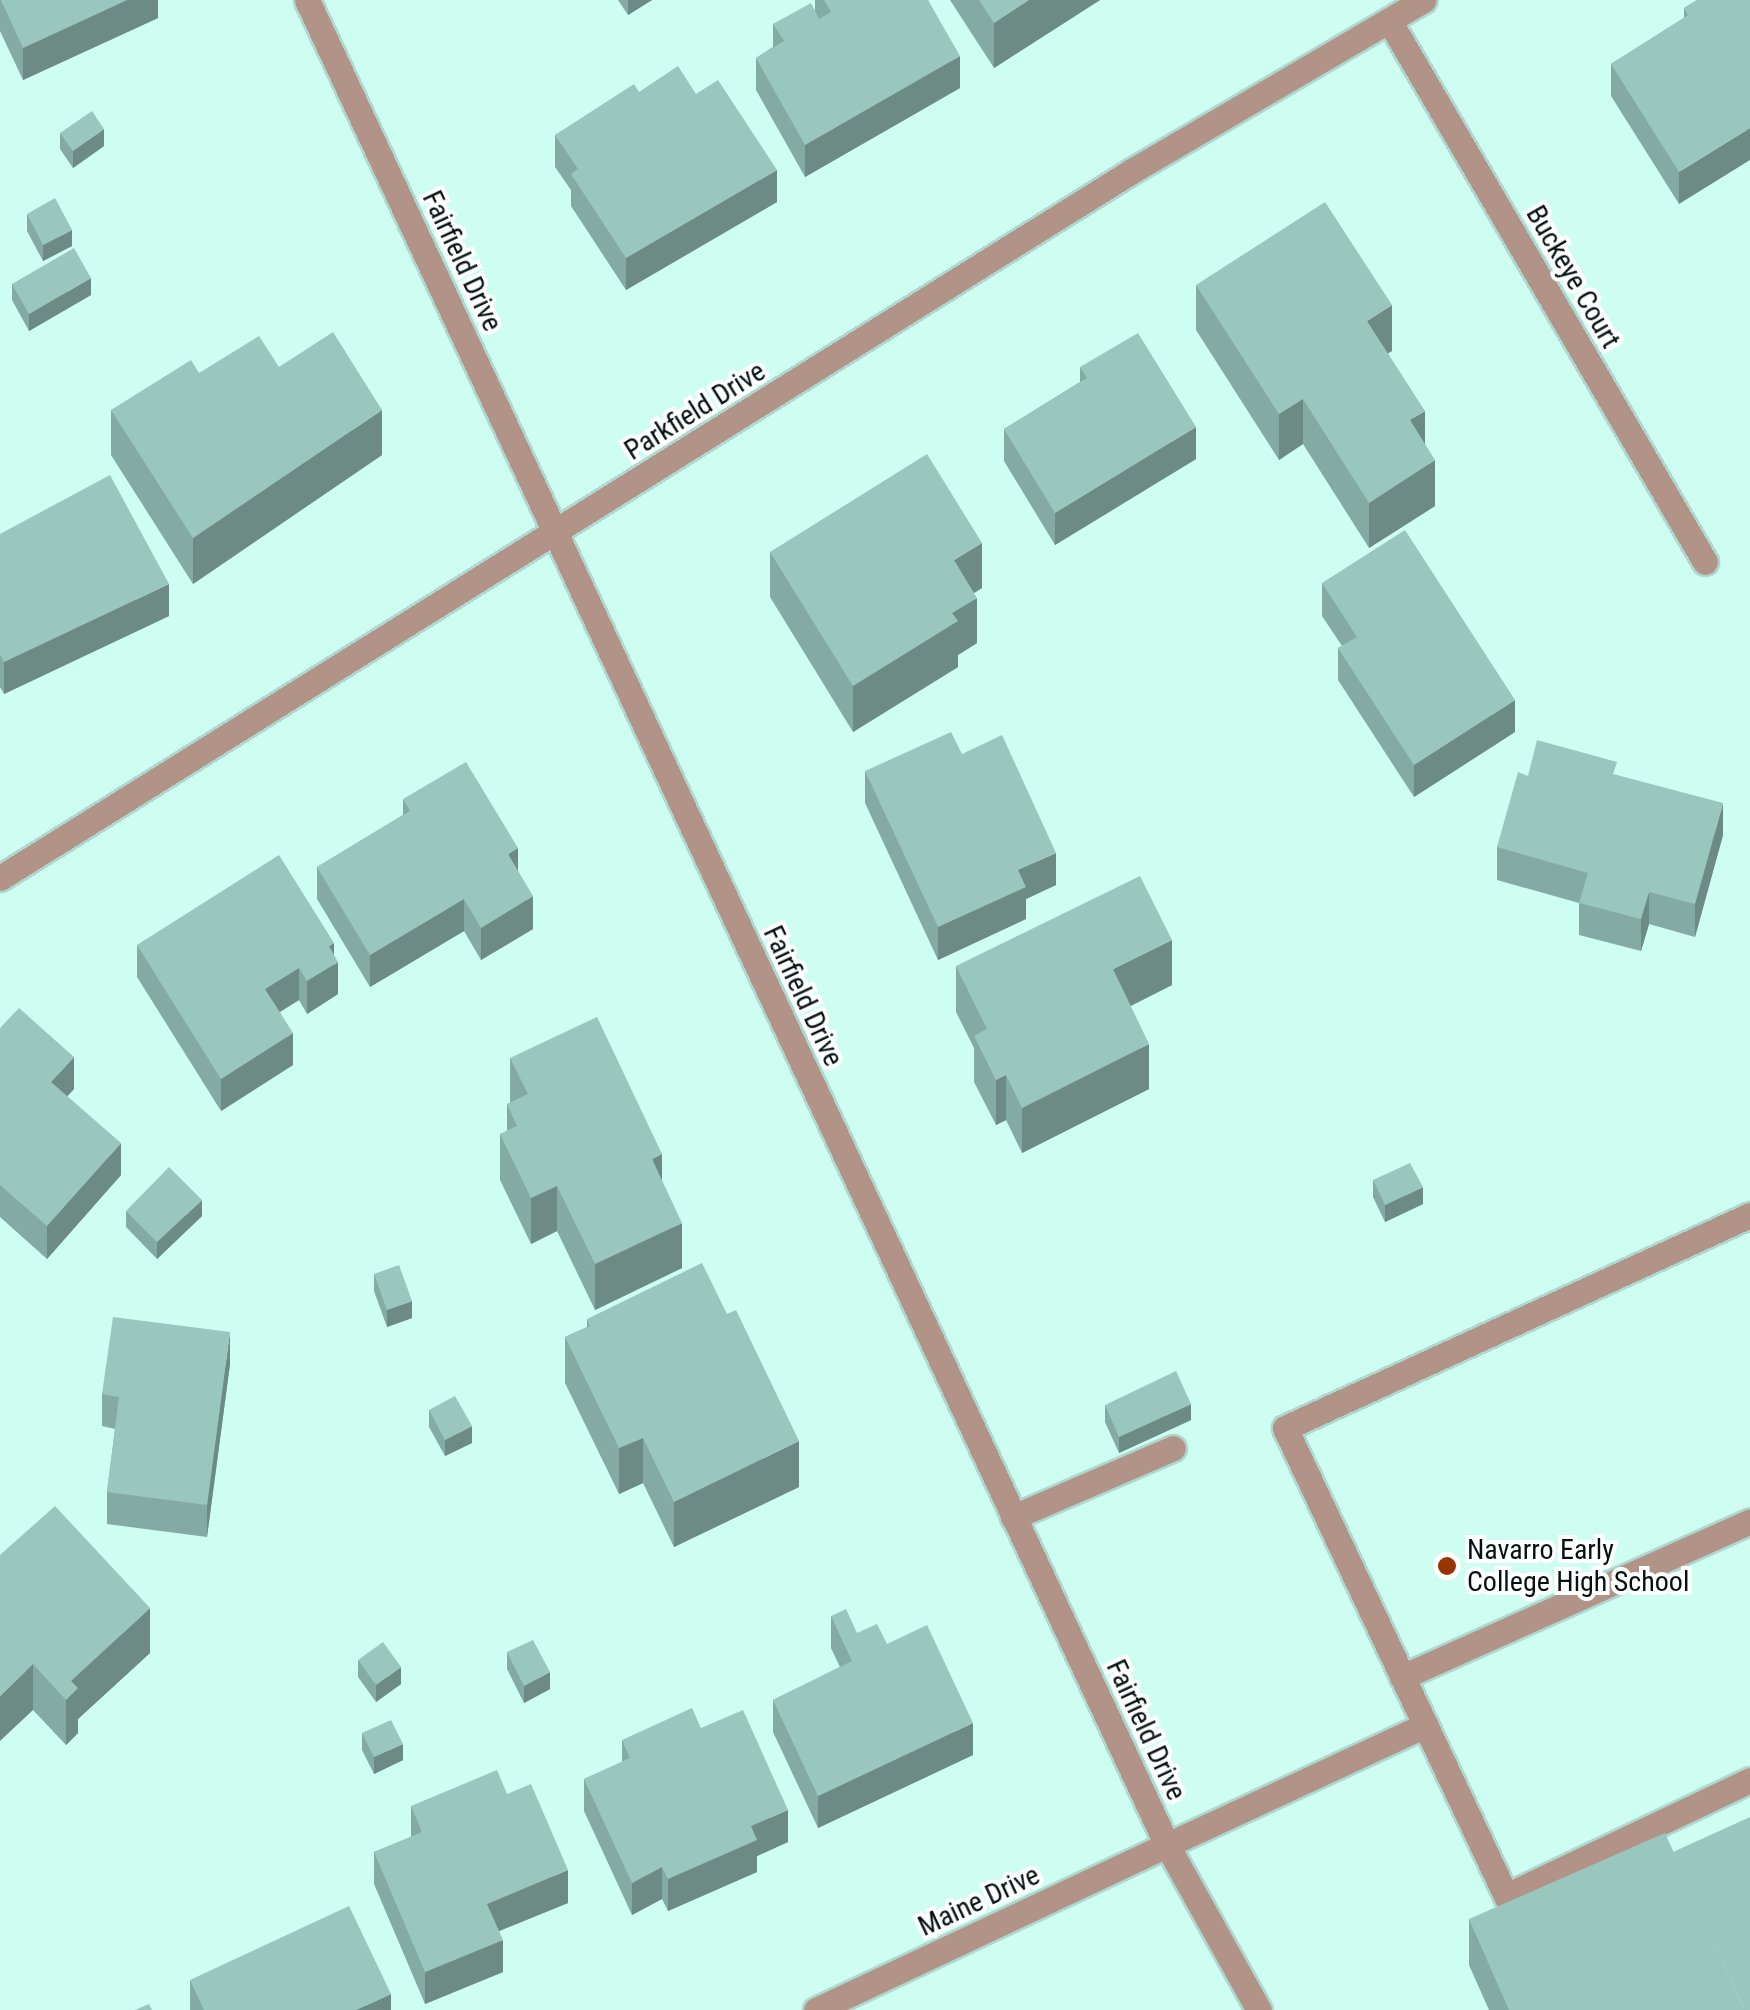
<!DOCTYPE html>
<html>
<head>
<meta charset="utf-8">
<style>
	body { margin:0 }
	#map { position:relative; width:1750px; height:2010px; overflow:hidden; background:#cefdf2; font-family:"Roboto Condensed",sans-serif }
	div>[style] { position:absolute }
	.roads { filter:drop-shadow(2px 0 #aed7ce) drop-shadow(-2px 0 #aed7ce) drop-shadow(0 2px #aed7ce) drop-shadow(0 -2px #aed7ce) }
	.service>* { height:25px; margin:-12.5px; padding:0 12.5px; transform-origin:12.5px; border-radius:12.5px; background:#b19388 }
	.minor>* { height:25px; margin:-12.5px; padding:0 12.5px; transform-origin:12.5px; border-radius:12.5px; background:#b19388 }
	.tertiary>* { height:25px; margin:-12.5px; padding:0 12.5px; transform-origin:12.5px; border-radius:12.5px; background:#b19388 }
	.wall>* { inset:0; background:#84aba3 }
	.shaded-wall>* { inset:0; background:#6c8b84 }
	.building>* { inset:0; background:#9ac7bd }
	.dots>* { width:28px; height:28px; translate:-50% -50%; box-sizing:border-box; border:5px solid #fff; border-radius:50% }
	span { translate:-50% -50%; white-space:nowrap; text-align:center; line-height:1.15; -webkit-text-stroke:8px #fff; paint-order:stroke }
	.street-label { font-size:28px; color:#03120f }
	.poi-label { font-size:28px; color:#03120f }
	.left { translate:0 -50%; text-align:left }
</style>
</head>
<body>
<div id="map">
	<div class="roads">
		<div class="service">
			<i style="left:1750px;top:1215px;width:511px;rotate:155.39deg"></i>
			<i style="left:1285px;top:1428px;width:518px;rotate:64.72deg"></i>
			<i style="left:1506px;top:1896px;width:270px;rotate:-25.4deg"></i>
			<i style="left:1013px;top:1517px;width:174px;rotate:-23.3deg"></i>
			<i style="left:1402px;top:1677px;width:381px;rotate:-24.1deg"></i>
			<i style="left:1167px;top:1845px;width:285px;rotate:-24.9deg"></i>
		</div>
		<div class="minor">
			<i style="left:1390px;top:22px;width:625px;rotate:59.74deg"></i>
			<i style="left:0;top:878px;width:1335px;rotate:-31.99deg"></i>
			<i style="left:1132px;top:171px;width:338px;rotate:-30.4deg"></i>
			<i style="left:816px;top:2010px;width:388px;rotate:-25.2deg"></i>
		</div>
		<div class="tertiary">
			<i style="left:307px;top:0;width:2036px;rotate:65.01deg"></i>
			<i style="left:1167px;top:1845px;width:189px;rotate:60.9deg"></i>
		</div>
	</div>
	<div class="wall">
		<i style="clip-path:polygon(0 0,158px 0,158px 18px,23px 80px,0 31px)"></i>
		<i style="clip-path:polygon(618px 0,652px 0,628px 15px)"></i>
		<i style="clip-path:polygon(815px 0,928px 0,960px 88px,805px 177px,756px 90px,756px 58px,773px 47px,773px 24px,815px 12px)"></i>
		<i style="clip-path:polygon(950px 0,1100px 0,994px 68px)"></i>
		<i style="clip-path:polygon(1697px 0,1679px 204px,1611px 96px,1611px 64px,1684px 18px,1684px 8px)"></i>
		<i style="clip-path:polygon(639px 92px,696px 94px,777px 202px,626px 290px,571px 206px,571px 190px,555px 167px,555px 135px)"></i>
		<i style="clip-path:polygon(60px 133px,104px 146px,73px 168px,60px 149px)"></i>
		<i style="clip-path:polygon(27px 214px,72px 246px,43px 261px,27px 231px)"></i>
		<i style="clip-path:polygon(12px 284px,91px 295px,29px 331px,12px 300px)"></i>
		<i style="clip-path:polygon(1196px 285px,1392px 351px,1388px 353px,1425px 443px,1435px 506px,1369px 548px,1303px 444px,1279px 460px,1196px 330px)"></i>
		<i style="clip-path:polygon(279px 367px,382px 455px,193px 584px,111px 455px,111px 410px,199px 373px)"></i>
		<i style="clip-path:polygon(1080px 367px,1196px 459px,1055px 545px,1004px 461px,1004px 429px,1080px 382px)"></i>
		<i style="clip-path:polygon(0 534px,169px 616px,4px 694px,0 687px)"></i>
		<i style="clip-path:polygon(770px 552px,982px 588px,974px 593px,977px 643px,958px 655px,958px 667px,853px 732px,770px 597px)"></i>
		<i style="clip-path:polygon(1322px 583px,1515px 732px,1414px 797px,1338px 680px,1338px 648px,1342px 646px,1322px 616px)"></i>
		<i style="clip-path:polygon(962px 754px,1056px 885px,1026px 899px,1026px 919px,938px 960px,865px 803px,865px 771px)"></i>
		<i style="clip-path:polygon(1617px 775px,1723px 835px,1695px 937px,1649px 924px,1641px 951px,1579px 935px,1579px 903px,1497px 880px,1497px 847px,1528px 776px)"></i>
		<i style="clip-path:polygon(403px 799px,518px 870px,533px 929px,481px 960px,464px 931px,370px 987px,317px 899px,317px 867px,403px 815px)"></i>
		<i style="clip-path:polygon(137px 945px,334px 955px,338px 994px,307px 1014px,299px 1000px,280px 1012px,293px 1065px,221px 1111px,137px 977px)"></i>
		<i style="clip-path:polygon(956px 966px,1172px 985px,1130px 1006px,1149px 1089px,1022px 1153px,1006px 1120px,996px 1125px,974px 1082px,974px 1048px,956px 1012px)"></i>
		<i style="clip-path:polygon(0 1028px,74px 1089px,67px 1096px,121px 1175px,47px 1259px,0 1217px)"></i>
		<i style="clip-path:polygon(510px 1058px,662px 1180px,682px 1268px,595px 1310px,557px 1231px,531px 1244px,500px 1180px,500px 1134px,507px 1131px,507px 1104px,510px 1103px)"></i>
		<i style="clip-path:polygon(1373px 1180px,1423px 1204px,1385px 1222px,1373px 1197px)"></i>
		<i style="clip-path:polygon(126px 1211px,202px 1216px,157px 1259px,126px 1227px)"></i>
		<i style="clip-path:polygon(374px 1274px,412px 1318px,387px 1327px,374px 1291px)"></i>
		<i style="clip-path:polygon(587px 1319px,799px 1487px,674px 1547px,643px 1483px,619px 1494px,565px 1383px,565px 1337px,587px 1327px)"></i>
		<i style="clip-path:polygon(230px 1364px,207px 1537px,107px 1524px,107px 1492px,115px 1429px,102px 1426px,102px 1394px)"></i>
		<i style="clip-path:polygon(1105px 1405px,1191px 1420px,1119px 1453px,1105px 1422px)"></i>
		<i style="clip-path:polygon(429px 1410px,472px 1443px,445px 1456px,429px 1427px)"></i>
		<i style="clip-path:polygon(0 1555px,150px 1653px,78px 1719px,78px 1733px,66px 1745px,33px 1710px)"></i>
		<i style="clip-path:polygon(831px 1616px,857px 1633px,887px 1644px,973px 1755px,818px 1828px,773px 1732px,773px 1700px,840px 1667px,831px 1648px)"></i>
		<i style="clip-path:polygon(507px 1652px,550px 1689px,524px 1703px,507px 1669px)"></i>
		<i style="clip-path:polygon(358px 1660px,401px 1684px,376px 1702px,358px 1677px)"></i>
		<i style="clip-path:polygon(701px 1728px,788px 1842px,757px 1856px,757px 1872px,668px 1911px,662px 1899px,632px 1915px,584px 1811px,584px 1779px,622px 1762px,622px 1740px)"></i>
		<i style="clip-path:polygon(362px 1733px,403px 1760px,374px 1774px,362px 1750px)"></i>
		<i style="clip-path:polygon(507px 1794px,568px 1903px,499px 1931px,503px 1972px,425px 2004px,374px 1884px,374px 1852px,411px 1837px,411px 1806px)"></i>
		<i style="clip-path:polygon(1469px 1919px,1750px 2010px,1489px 2010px,1469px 1965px)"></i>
		<i style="clip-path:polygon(190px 1980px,391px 2010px,190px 2010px)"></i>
	</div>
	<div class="shaded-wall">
		<i style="clip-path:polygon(127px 0,158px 0,158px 18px,23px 80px,23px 48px)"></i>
		<i style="clip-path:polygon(628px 0,652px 0,628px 15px)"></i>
		<i style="clip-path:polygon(1029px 0,1100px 0,994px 68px,994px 23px)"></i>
		<i style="clip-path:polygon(960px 56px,960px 88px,805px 177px,805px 145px)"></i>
		<i style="clip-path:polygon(1750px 128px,1750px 160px,1679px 204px,1679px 172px)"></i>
		<i style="clip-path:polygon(104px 129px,104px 146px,73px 168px,73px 151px)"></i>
		<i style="clip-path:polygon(777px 170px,777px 202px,626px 290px,626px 258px)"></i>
		<i style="clip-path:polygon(72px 230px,72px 246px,43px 261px,43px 245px)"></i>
		<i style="clip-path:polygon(91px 278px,91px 295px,29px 331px,29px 314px)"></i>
		<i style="clip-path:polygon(1392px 305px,1392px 351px,1367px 366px,1367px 321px)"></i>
		<i style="clip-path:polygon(1303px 399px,1303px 444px,1279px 460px,1279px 414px)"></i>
		<i style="clip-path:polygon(382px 410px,382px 455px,193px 584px,193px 538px)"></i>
		<i style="clip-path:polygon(1425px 411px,1425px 456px,1410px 420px)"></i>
		<i style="clip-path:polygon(1196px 427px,1196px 459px,1055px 545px,1055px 513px)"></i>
		<i style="clip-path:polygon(1435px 460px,1435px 506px,1369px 548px,1369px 503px)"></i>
		<i style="clip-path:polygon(982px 543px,982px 588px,954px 605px,954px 560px)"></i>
		<i style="clip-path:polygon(169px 584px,169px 616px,4px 694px,4px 662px)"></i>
		<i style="clip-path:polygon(977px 598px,977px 643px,958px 655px,958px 667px,853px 732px,853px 686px,952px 613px)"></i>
		<i style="clip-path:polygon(1515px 700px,1515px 732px,1414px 797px,1414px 765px)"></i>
		<i style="clip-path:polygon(1723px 803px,1723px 835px,1695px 937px,1695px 904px)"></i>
		<i style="clip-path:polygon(518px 848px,518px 880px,508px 854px)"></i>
		<i style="clip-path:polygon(1056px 853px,1056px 885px,1026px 899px,1026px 919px,938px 960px,938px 927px,1018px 870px)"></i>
		<i style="clip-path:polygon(1649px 892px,1649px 924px,1641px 951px,1641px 919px)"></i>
		<i style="clip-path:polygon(533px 896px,533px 929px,481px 960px,481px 928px)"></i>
		<i style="clip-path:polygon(464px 899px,464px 931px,370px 987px,370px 955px)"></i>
		<i style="clip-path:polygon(1172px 940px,1172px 985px,1113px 1015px,1113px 969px)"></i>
		<i style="clip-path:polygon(334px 943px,334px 965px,338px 962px,338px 994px,307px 1014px,307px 981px,329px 946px)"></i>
		<i style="clip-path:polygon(299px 968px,299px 1000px,265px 1021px,265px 989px)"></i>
		<i style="clip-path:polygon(293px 1033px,293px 1065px,221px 1111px,221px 1079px)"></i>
		<i style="clip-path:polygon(1149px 1044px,1149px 1089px,1022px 1153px,1022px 1108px)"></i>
		<i style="clip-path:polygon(74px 1057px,74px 1089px,51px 1114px,51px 1082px)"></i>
		<i style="clip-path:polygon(1006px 1075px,1006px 1120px,996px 1125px,996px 1080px)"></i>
		<i style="clip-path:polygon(121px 1143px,121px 1175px,47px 1259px,47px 1226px)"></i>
		<i style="clip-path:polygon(662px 1154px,662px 1199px,652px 1159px)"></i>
		<i style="clip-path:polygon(557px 1186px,557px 1231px,531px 1244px,531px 1198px)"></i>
		<i style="clip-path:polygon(1423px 1187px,1423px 1204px,1385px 1222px,1385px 1205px)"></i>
		<i style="clip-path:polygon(202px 1200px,202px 1216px,157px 1259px,157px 1242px)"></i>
		<i style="clip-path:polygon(682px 1223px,682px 1268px,595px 1310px,595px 1264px)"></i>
		<i style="clip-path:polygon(412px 1301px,412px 1318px,387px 1327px,387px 1310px)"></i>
		<i style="clip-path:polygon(230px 1332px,230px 1364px,207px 1537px,207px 1505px)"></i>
		<i style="clip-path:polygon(1191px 1404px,1191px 1420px,1119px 1453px,1119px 1437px)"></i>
		<i style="clip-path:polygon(472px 1426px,472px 1443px,445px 1456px,445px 1440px)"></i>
		<i style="clip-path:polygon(643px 1438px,643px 1483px,619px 1494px,619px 1448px)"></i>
		<i style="clip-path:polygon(799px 1441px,799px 1487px,674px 1547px,674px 1502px)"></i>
		<i style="clip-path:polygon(150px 1608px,150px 1653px,78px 1719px,78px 1733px,66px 1745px,66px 1700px,71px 1681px)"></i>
		<i style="clip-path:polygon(33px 1664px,33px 1710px,0 1741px,0 1696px)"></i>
		<i style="clip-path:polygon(401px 1667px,401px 1684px,376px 1702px,376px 1685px)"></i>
		<i style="clip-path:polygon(550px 1672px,550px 1689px,524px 1703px,524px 1686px)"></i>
		<i style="clip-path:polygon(973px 1723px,973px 1755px,818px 1828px,818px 1796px)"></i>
		<i style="clip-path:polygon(403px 1744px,403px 1760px,374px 1774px,374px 1757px)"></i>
		<i style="clip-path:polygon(788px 1810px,788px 1842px,757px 1856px,757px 1872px,668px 1911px,668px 1879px,751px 1826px)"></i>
		<i style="clip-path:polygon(662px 1867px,662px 1899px,632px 1915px,632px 1883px)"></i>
		<i style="clip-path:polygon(568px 1870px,568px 1903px,487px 1936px,487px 1904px)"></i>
		<i style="clip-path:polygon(503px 1940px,503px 1972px,425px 2004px,425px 1972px)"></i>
		<i style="clip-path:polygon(391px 1994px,391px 2010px,356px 2010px)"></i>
	</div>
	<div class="building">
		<i style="clip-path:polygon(1px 0,127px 0,23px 48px)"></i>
		<i style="clip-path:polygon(824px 0,928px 0,960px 56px,805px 145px,756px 58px,784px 41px,773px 24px,811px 3px,819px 19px,831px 12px)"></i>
		<i style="clip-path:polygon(979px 0,1029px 0,994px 23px)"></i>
		<i style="clip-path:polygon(1697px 0,1750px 0,1750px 128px,1679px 172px,1611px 64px,1688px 15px,1684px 8px)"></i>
		<i style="clip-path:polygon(678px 66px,696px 94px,718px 80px,777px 170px,626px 258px,571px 174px,578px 169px,555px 135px,634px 84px,639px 92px)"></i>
		<i style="clip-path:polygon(92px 111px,104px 129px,73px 151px,60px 133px)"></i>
		<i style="clip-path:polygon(55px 198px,72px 230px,43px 245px,27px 214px)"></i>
		<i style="clip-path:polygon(1325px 202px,1392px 305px,1367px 321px,1425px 411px,1410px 420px,1435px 460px,1369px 503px,1303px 399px,1279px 414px,1196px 285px)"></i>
		<i style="clip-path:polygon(74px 248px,91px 278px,29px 314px,12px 284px)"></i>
		<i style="clip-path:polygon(333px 332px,382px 410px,193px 538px,111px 410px,191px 360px,199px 373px,259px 336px,279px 367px)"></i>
		<i style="clip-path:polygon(1138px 333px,1196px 427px,1055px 513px,1004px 429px,1087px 378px,1080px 367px)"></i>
		<i style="clip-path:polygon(927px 454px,982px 543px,954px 560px,977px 598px,952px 613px,958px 621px,853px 686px,770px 552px)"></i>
		<i style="clip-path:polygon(110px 475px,169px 584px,4px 662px,0 654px,0 534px)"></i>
		<i style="clip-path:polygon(1405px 530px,1515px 700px,1414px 765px,1338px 648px,1357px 637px,1322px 583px)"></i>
		<i style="clip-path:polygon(951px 732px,962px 754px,1002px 735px,1056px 853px,1018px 870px,1026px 887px,938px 927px,865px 771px)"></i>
		<i style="clip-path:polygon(1537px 740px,1617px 762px,1613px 774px,1723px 803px,1695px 904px,1649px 892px,1641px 919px,1579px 903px,1588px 873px,1497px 847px,1518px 772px,1528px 776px)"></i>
		<i style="clip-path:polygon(466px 762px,518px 848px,508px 854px,533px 896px,481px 928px,464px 899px,370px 955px,317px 867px,410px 811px,403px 799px)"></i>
		<i style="clip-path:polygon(279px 855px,334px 943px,329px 946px,338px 962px,307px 981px,299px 968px,265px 989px,293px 1033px,221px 1079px,137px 945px)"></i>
		<i style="clip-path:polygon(1140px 876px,1172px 940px,1113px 969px,1149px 1044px,1022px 1108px,1006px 1075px,996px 1080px,974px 1036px,987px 1029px,956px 966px)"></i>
		<i style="clip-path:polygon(19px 1008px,74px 1057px,51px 1082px,121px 1143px,47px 1226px,0 1185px,0 1028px)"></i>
		<i style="clip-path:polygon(597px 1017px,662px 1154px,652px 1159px,682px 1223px,595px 1264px,557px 1186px,531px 1198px,500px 1134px,517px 1126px,507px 1104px,528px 1094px,510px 1058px)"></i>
		<i style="clip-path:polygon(1410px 1163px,1423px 1187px,1385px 1205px,1373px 1180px)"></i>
		<i style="clip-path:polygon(169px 1167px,202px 1200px,157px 1242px,126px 1211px)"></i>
		<i style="clip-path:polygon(702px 1263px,727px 1314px,736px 1310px,799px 1441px,674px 1502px,643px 1438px,619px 1448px,565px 1337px,590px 1326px,587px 1319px)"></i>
		<i style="clip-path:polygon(399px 1265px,412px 1301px,387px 1310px,374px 1274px)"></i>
		<i style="clip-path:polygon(113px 1317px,230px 1332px,207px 1505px,107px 1492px,119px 1397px,102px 1394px)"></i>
		<i style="clip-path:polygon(1176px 1371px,1191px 1404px,1119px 1437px,1105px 1405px)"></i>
		<i style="clip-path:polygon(455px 1396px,472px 1426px,445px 1440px,429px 1410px)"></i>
		<i style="clip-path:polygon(55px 1506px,150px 1608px,71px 1681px,78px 1688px,66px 1700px,33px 1664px,0 1696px,0 1555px)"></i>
		<i style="clip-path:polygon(846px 1609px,857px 1633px,877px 1624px,887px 1644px,927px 1625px,973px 1723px,818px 1796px,773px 1700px,852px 1661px,831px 1616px)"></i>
		<i style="clip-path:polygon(533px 1640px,550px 1672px,524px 1686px,507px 1652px)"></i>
		<i style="clip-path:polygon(383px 1642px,401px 1667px,376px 1685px,358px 1660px)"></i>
		<i style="clip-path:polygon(692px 1708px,701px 1728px,743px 1710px,788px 1810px,751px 1826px,757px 1840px,668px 1879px,662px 1867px,632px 1883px,584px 1779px,630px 1758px,622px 1740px)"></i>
		<i style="clip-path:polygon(391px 1720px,403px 1744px,374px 1757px,362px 1733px)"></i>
		<i style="clip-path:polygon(497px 1770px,507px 1794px,531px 1784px,568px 1870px,487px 1904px,503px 1940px,425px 1972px,374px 1852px,422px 1832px,411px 1806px)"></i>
		<i style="clip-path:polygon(1750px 1817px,1750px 2010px,1745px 2010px,1673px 1852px)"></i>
		<i style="clip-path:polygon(1665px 1833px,1745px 2010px,1509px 2010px,1469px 1919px)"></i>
		<i style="clip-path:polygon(349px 1906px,391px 1994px,356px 2010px,204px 2010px,190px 1980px)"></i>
		<i style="clip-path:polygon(149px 2004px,152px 2010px,135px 2010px)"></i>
	</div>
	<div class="dots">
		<i style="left:1447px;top:1566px;background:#983400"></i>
	</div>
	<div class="street-label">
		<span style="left:462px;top:261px;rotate:65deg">Fairfield Drive</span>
		<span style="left:1573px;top:277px;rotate:60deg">Buckeye Court</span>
		<span style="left:695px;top:411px;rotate:-32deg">Parkfield Drive</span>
		<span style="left:803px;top:996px;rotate:65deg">Fairfield Drive</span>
		<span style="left:1146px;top:1730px;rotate:65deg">Fairfield Drive</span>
		<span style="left:979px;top:1901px;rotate:-25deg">Maine Drive</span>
	</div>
	<div class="poi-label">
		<span class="left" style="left:1467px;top:1566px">Navarro Early<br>College High School</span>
	</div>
</div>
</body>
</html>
